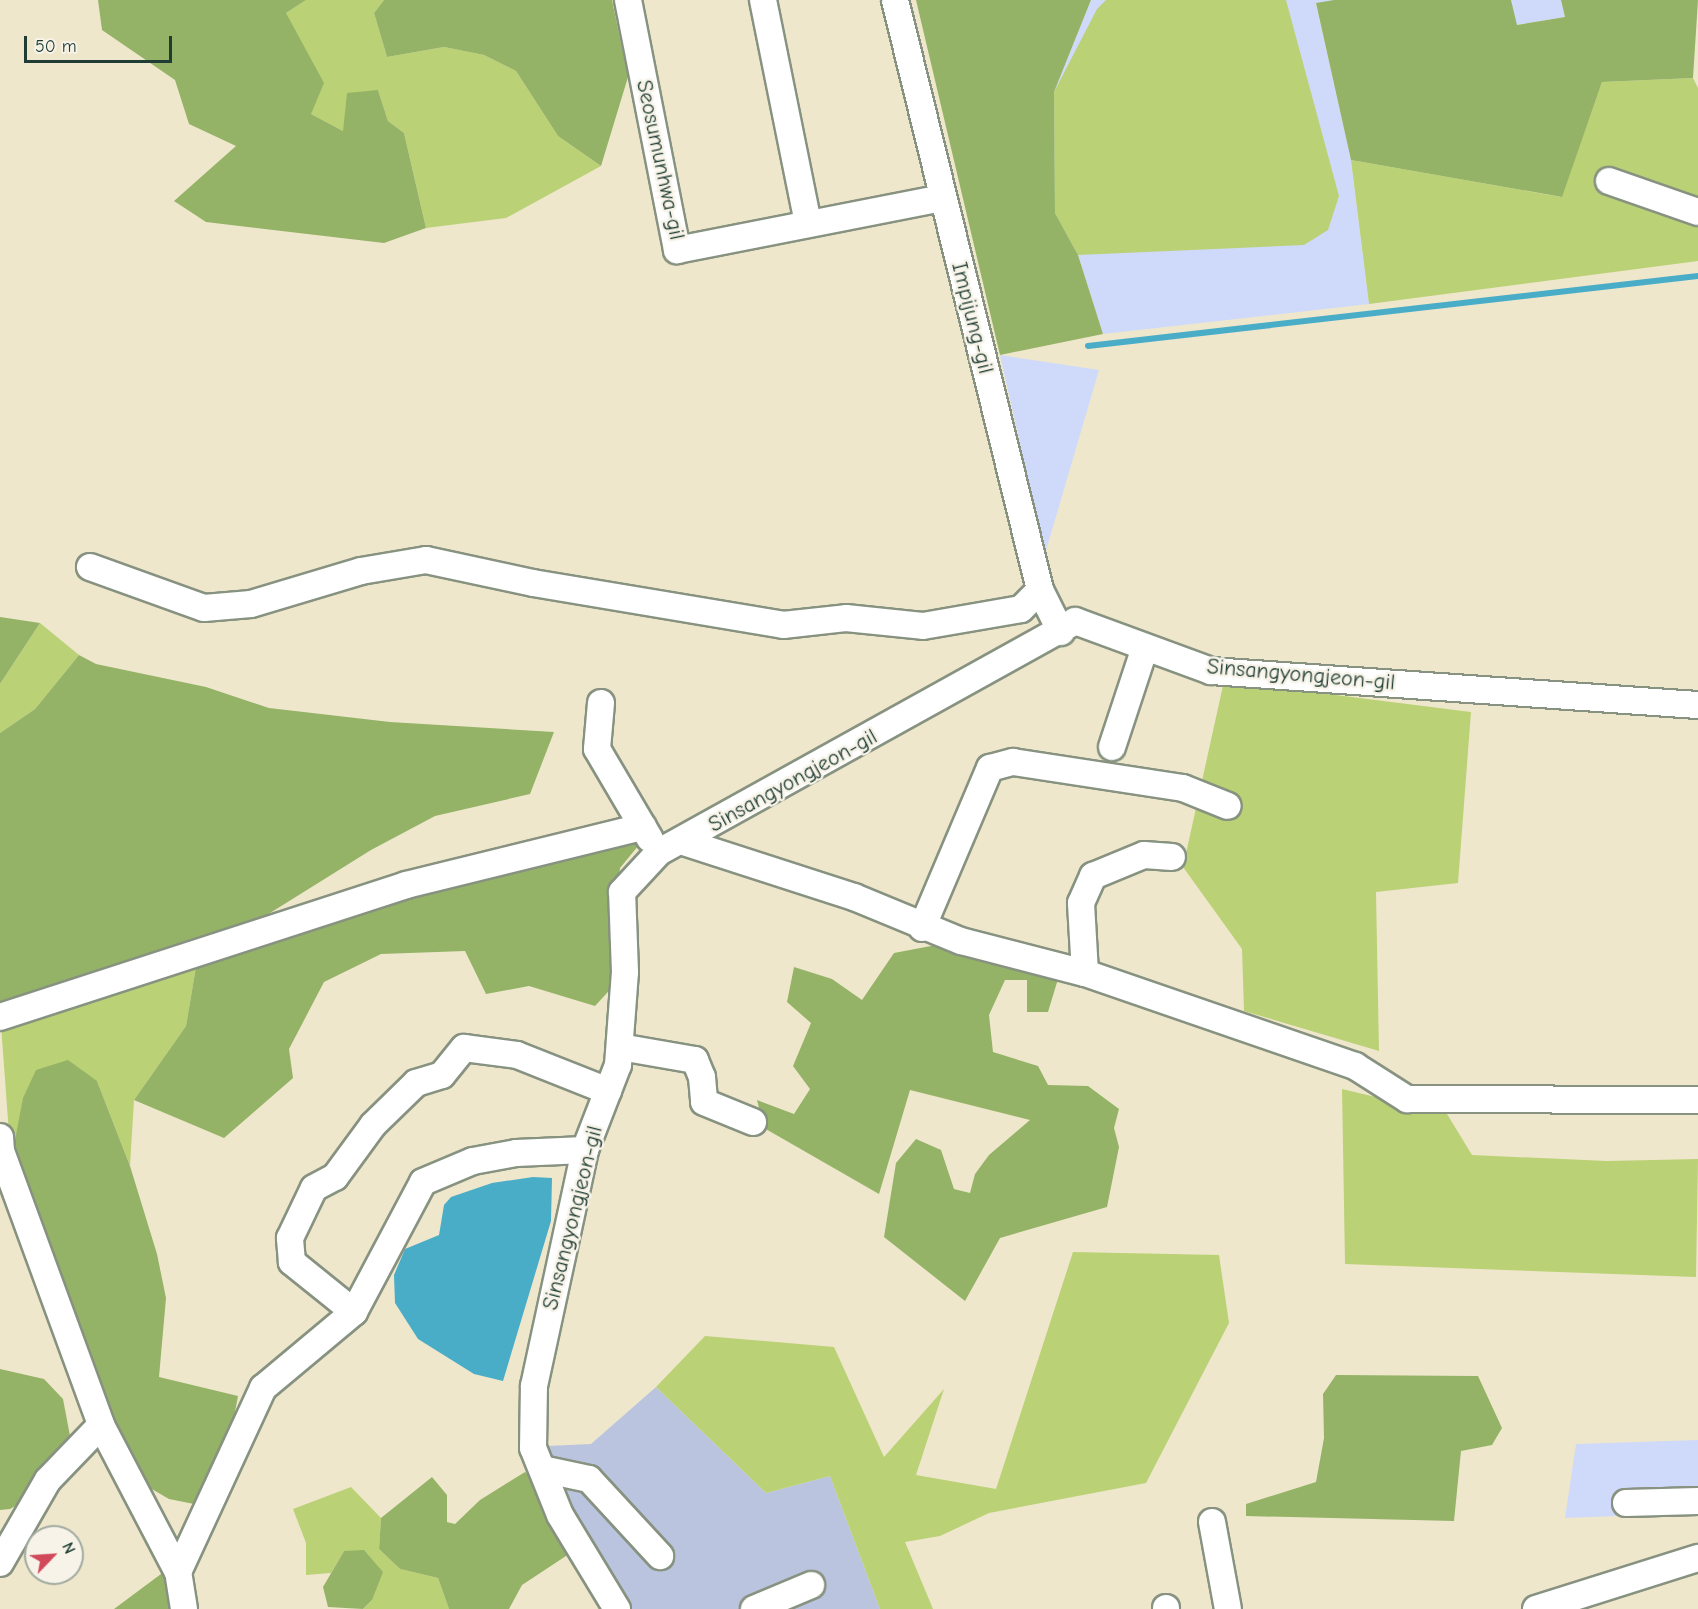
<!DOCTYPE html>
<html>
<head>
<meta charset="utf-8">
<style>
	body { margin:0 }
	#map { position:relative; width:1698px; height:1609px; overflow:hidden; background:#efe7cc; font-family:"Comic Neue",sans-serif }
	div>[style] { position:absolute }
	.built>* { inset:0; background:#cfdafa }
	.industrial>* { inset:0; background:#bac4de }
	.green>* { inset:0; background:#bbd176 }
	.forest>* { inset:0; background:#94b367 }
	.water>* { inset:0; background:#49adc8 }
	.stream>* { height:6px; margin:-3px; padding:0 3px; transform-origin:3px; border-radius:3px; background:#49adc8 }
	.roads { filter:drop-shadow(2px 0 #879280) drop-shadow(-2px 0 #879280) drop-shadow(0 2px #879280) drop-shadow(0 -2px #879280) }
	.minor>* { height:26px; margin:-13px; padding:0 13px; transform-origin:13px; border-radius:13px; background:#fff }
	span { translate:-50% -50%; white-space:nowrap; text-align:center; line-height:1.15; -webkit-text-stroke:5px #f7f3e8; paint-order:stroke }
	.street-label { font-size:22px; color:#1f3d34 }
	.north { position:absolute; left:24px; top:1525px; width:60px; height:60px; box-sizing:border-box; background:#f7f3e8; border:2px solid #a1aaa0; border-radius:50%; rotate:65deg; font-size:16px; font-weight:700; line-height:24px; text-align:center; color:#1f3d34 }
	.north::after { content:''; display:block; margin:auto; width:21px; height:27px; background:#d1495b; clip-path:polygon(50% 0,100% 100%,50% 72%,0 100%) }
	.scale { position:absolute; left:24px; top:36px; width:148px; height:27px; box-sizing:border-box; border:3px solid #1f3d34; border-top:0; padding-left:8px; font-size:18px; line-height:21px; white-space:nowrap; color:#1f3d34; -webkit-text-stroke:4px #f7f3e8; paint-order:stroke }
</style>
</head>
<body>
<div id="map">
	<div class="built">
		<i style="clip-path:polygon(1091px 0,1334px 0,1316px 4px,1351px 160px,1369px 304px,1103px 334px,1078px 255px,1055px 213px,1054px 92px)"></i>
		<i style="clip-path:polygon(1511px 0,1561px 0,1565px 17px,1516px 25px)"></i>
		<i style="clip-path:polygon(1000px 355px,1099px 370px,1045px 554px)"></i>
		<i style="clip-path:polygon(1698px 1440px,1698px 1513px,1565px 1518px,1576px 1444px)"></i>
	</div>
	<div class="industrial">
		<i style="clip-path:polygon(656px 1387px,766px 1493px,830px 1476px,880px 1609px,631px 1609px,570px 1502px,547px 1446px,591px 1444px)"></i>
	</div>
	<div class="green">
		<i style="clip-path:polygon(306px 0,384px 0,374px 13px,387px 57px,444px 47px,484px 55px,516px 71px,558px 136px,601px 166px,506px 218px,426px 228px,404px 133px,388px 121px,378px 90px,343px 131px,311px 114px,286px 13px)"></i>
		<i style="clip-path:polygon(1106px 0,1286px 0,1339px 196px,1328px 230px,1304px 245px,1078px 255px,1055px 213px,1054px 92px,1097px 9px)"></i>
		<i style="clip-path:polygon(1693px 78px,1698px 88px,1698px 261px,1369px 304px,1351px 160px,1561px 197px,1602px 82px)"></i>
		<i style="clip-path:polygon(40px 623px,79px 655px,35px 709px,0 733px,0 684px)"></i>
		<i style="clip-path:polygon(1224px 681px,1471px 712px,1458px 883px,1376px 892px,1379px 1051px,1244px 1011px,1242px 949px,1183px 867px)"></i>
		<i style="clip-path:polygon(196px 967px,186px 1026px,134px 1100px,130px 1166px,97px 1081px,11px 1161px,1px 1025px)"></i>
		<i style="clip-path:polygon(1342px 1089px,1447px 1114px,1472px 1155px,1607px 1161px,1698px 1159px,1696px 1277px,1345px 1264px)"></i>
		<i style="clip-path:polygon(1073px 1252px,1219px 1255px,1229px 1323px,1146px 1483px,989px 1513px,940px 1536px,905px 1542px,933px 1609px,880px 1609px,830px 1476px,766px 1493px,656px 1387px,705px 1336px,834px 1347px,884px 1457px,944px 1389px,916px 1475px,996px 1489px)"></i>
		<i style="clip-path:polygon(351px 1487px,381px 1518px,379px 1549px,400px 1569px,438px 1578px,449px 1609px,363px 1609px,372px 1600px,344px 1551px,331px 1573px,306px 1575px,306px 1543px,293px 1509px)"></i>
	</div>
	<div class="forest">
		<i style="clip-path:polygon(98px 0,306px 0,286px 13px,324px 83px,311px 114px,343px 131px,347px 93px,378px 90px,388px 121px,404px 133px,426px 228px,384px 243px,206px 222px,174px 201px,236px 146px,189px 124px,175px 80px,102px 30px)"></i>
		<i style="clip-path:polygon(384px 0,612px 0,628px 77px,601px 166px,558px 136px,516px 71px,484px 55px,444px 47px,387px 57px,374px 13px)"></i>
		<i style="clip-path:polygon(916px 0,1091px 0,1054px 92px,1055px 213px,1078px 255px,1103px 334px,1000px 355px)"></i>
		<i style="clip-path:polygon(1334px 0,1511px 0,1517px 25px,1565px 17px,1561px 0,1698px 0,1693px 78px,1602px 82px,1562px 197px,1351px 160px,1316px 3px)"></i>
		<i style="clip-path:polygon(0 617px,40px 623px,0 684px)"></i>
		<i style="clip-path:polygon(79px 655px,96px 664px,206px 687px,269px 708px,390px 722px,554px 732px,530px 794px,435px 816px,371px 850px,241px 931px,0 1011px,0 733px,35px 709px)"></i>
		<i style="clip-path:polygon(643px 840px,620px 868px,614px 928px,617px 982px,595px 1006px,529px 986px,486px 994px,465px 951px,381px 954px,324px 982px,289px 1049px,293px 1078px,224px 1138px,134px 1100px,186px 1026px,196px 967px,247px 951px,342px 898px)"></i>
		<i style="clip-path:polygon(973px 938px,1058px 979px,1048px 1012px,1027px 1012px,1027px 980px,1005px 980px,989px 1015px,993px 1052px,1038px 1066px,1048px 1085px,1088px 1086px,1119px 1109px,1114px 1128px,1119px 1147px,1107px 1207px,1000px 1238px,965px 1301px,884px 1237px,896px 1163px,916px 1139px,941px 1150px,954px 1189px,970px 1193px,975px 1174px,989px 1155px,1030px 1120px,910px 1090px,879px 1194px,764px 1128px,757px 1100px,794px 1114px,810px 1089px,793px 1066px,811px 1023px,787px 1002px,794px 967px,832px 979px,862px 1000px,894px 953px)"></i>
		<i style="clip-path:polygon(68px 1060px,97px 1081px,130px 1166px,157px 1254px,166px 1298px,159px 1377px,238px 1396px,229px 1443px,199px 1505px,169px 1499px,150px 1488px,133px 1459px,88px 1373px,11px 1161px,23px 1098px,36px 1070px)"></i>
		<i style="clip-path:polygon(0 1369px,44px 1379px,63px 1399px,71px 1441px,58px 1482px,10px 1509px,0 1510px)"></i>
		<i style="clip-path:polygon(1336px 1375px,1478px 1376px,1502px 1428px,1492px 1445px,1461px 1451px,1454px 1521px,1246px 1516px,1246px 1504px,1316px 1482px,1324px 1438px,1323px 1394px)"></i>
		<i style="clip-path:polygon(525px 1472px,541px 1486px,556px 1522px,553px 1527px,569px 1554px,522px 1585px,509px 1609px,449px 1609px,438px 1578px,400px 1569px,379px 1549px,381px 1518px,432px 1477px,447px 1495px,447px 1522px,455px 1524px,480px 1500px)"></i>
		<i style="clip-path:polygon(364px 1550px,383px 1572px,372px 1600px,363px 1609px,328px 1607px,323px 1587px,344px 1551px)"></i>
		<i style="clip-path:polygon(161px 1574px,190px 1574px,196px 1609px,114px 1609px)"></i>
	</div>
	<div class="water">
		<i style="clip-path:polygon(533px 1177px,552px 1178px,551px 1221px,503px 1381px,474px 1374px,418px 1339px,395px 1303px,394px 1275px,405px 1249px,439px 1235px,444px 1205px,451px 1197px,492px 1183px)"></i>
	</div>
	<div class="stream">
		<i style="left:1088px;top:346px;width:614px;rotate:-6.55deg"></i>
	</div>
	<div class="roads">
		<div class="minor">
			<i style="left:628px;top:0;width:255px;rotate:78.9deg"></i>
			<i style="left:677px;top:250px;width:269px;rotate:-11.1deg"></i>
			<i style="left:763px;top:0;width:228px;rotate:78.6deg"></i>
			<i style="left:895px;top:0;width:608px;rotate:76.19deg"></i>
			<i style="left:1040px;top:590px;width:47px;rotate:63.4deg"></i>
			<i style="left:1609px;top:181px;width:94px;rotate:19.2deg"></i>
			<i style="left:90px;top:567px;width:121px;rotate:19.8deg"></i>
			<i style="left:204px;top:608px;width:47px;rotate:-4.9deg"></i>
			<i style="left:251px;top:604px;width:115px;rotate:-16.7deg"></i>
			<i style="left:361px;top:571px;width:66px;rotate:-9.6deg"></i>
			<i style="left:426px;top:560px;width:109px;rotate:12.1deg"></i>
			<i style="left:533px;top:583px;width:254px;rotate:9.5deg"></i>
			<i style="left:783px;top:625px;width:63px;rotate:-6.3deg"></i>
			<i style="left:846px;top:618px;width:77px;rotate:5.9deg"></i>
			<i style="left:923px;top:626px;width:99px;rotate:-9.8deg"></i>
			<i style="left:1021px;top:609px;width:27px;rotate:-45deg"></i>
			<i style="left:601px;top:703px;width:46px;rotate:95deg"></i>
			<i style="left:597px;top:749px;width:104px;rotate:59.5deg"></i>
			<i style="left:1112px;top:747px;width:105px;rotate:-71.7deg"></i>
			<i style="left:684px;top:842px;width:179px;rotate:17.9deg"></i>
			<i style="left:854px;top:897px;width:116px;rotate:22.4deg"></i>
			<i style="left:961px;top:941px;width:128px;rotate:14.5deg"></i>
			<i style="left:1085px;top:973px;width:286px;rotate:19deg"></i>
			<i style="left:1355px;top:1066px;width:62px;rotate:32.4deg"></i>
			<i style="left:1407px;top:1099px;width:291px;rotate:0.2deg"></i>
			<i style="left:922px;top:928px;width:174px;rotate:-67deg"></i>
			<i style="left:990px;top:768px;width:24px;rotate:-15deg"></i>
			<i style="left:1013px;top:762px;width:172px;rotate:8.7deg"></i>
			<i style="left:1183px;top:788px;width:48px;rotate:21.8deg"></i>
			<i style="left:1085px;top:973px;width:70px;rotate:-93.3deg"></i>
			<i style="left:1081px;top:903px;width:30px;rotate:-66deg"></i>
			<i style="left:1093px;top:876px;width:55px;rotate:-22.4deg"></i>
			<i style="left:1144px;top:855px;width:28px;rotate:4deg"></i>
			<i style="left:0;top:1017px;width:427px;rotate:-18deg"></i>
			<i style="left:406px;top:885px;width:244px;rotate:-13.8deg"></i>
			<i style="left:620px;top:1047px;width:76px;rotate:9.8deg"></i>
			<i style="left:695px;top:1060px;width:18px;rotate:68deg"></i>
			<i style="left:702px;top:1077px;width:25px;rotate:85deg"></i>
			<i style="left:704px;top:1102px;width:53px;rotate:22.2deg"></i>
			<i style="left:0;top:1137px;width:14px;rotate:86deg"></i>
			<i style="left:1px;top:1151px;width:292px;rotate:69.9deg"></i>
			<i style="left:101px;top:1425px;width:166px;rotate:62.4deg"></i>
			<i style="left:354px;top:1312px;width:80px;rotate:-141.1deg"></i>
			<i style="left:292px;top:1262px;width:24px;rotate:-95deg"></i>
			<i style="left:290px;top:1238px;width:55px;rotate:-64.4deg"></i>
			<i style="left:314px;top:1188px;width:24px;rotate:-28deg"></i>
			<i style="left:335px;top:1177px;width:64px;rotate:-53.8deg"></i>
			<i style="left:373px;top:1125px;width:60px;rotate:-44.3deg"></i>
			<i style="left:416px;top:1083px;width:27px;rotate:-17deg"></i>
			<i style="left:442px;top:1075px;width:35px;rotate:-51deg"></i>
			<i style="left:464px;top:1048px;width:53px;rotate:7.5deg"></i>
			<i style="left:517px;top:1055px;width:98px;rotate:21.6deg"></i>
			<i style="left:542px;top:1469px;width:48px;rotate:12deg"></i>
			<i style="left:589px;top:1479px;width:105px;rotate:47.3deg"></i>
			<i style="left:1626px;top:1503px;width:72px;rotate:-1.6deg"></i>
			<i style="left:1212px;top:1522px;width:88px;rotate:79.6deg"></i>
			<i style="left:0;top:1563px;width:96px;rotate:-60deg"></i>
			<i style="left:48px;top:1480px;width:76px;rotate:-46.1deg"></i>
			<i style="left:1166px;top:1608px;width:1px;rotate:90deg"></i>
			<i style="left:184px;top:1609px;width:37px;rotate:-99deg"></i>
			<i style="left:178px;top:1572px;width:203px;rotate:-65.2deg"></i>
			<i style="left:263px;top:1388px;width:119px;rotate:-39.9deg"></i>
			<i style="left:354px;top:1312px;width:147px;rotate:-62deg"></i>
			<i style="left:423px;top:1182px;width:54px;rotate:-22.8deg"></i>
			<i style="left:473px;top:1161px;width:44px;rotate:-10.5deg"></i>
			<i style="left:516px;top:1153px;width:69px;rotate:-2.5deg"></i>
			<i style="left:617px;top:1609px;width:110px;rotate:-121.2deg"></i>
			<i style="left:560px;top:1515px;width:72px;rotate:-111.9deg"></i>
			<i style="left:533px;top:1448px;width:62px;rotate:-89.1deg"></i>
			<i style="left:534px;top:1386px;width:241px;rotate:-77.8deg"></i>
			<i style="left:585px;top:1150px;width:91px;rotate:-68.8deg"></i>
			<i style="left:618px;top:1065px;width:93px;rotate:-85.7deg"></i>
			<i style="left:625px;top:972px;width:80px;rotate:-92.1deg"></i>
			<i style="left:622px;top:892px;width:54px;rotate:-47.2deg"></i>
			<i style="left:659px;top:852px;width:476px;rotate:-29deg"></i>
			<i style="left:1075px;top:621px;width:145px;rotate:20.2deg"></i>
			<i style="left:1211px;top:671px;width:488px;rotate:4deg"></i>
			<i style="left:754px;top:1609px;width:62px;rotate:-22.8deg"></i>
			<i style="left:1536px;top:1609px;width:170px;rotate:-17.5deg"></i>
		</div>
	</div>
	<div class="street-label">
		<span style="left:660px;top:160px;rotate:78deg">Seosumunhwa-gil</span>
		<span style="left:972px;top:318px;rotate:76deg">Impijung-gil</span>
		<span style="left:1301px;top:675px;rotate:5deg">Sinsangyongjeon-gil</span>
		<span style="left:793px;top:781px;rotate:-29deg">Sinsangyongjeon-gil</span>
		<span style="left:573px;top:1218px;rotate:-76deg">Sinsangyongjeon-gil</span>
	</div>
	<div class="north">N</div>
	<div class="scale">50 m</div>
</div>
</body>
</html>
